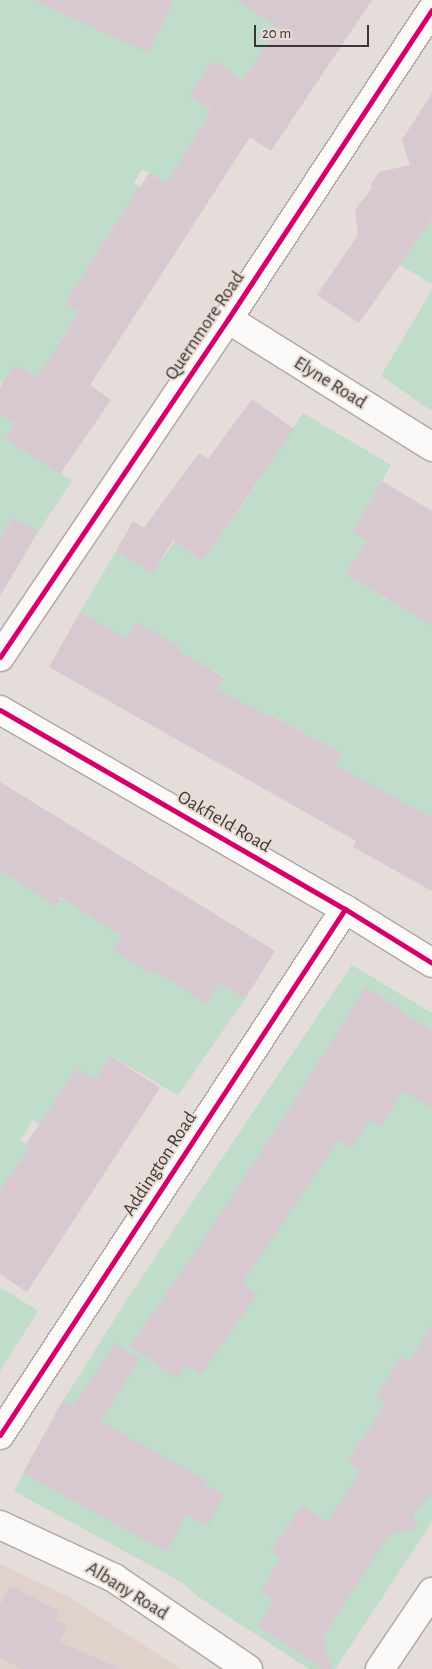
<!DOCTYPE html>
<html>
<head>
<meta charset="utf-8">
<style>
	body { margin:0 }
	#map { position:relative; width:432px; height:1669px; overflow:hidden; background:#e4ddda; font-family:"Alegreya Sans",sans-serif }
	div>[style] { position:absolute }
	.built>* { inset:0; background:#e0d1ca }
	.green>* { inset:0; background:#c0dcca }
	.building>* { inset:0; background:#d8c8d0 }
	.roads { filter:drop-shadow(1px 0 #aca7a5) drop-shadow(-1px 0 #aca7a5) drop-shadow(0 1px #aca7a5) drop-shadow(0 -1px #aca7a5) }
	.minor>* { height:28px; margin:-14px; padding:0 14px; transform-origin:14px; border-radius:14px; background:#fbfaf9 }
	.cycleway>* { height:5px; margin:-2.5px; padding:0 2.5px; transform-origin:2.5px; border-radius:2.5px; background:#d6006c }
	span { translate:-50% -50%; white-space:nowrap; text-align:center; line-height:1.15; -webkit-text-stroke:4px #e9dbd5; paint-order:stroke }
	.street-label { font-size:19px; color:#3c3735 }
	.scale { position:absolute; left:254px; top:25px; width:115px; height:22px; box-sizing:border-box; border:2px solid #3c3735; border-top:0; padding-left:6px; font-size:15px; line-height:18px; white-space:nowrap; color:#3c3735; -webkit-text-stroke:4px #e9dbd5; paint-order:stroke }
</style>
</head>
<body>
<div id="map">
	<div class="built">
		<i style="clip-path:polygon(0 1564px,69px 1597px,181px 1669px,0 1669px)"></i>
	</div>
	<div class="green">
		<i style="clip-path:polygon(0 0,262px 0,278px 28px,243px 80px,213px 60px,189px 96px,213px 112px,166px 183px,142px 169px,134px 183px,156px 198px,116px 224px,65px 303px,79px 313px,59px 343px,43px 382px,15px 364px,3px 382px,0 381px)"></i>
		<i style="clip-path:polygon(432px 219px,432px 284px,400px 265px)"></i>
		<i style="clip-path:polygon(432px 290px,432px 411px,381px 376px)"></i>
		<i style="clip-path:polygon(0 413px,15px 424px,5px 438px,72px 481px,38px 532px,13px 517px,0 538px)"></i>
		<i style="clip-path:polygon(303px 413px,391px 465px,352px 532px,367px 541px,346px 574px,388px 600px,409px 565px,432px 626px,432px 819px,335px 765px,341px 753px,272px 715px,269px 718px,217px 689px,224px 676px,199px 663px,192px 674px,136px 622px,127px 639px,80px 612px,116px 551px,153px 573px,175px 541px,203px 561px,256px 485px)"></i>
		<i style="clip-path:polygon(0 870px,56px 906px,60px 899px,66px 900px,113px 917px,152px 975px,162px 961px,190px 993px,207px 1004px,220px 984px,245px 999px,178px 1095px,111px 1056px,95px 1080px,77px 1068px,58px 1096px,59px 1138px,33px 1120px,20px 1140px,30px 1147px,18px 1164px,36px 1176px,0 1204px)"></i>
		<i style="clip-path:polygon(352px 965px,432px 1013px,432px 1522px,335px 1669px,309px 1669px,200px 1598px,183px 1583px,14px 1491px,63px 1401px,128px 1298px)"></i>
		<i style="clip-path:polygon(0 1287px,38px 1311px,0 1371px)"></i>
	</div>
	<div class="building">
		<i style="clip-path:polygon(34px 0,174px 0,148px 53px)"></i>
		<i style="clip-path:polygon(237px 0,372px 0,271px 151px,250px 137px,90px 385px,111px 400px,60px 474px,5px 438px,15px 424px,0 414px,0 387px,15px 364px,37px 378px,79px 313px,65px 303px,149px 173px,166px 183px,212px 111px,189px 96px,213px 60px,243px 80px,278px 28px)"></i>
		<i style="clip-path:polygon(432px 93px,432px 219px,359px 323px,317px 295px,358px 235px,355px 210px,372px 188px,371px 184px,379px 172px,410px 165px,402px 140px)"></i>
		<i style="clip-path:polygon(252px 399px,294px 429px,203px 561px,173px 540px,153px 574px,116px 551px,133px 521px,144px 528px,199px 453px,208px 459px)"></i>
		<i style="clip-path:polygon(382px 481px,432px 511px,432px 626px,346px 574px,367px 541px,352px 532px)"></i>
		<i style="clip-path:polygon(13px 517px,38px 532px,0 596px,0 538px)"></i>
		<i style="clip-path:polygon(80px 612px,127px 639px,136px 622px,181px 647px,179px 651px,224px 677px,217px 689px,270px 717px,271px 715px,341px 753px,335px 765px,432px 818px,432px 891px,353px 847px,356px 841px,49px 667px)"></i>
		<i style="clip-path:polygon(0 782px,275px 951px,245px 999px,220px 984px,207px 1004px,155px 971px,152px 975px,113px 950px,122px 936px,61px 897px,56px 906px,0 870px)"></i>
		<i style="clip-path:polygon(366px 987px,432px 1031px,432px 1108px,404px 1091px,380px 1127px,370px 1120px,351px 1148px,339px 1140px,242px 1283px,257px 1294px,201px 1375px,186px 1365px,177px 1378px,130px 1346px,196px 1251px,282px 1120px)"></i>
		<i style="clip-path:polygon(111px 1056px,160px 1088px,27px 1292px,0 1274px,0 1190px,30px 1147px,26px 1144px,77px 1068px,95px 1080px)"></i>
		<i style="clip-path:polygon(432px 1326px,432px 1493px,413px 1515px,418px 1529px,389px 1535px,323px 1637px,331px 1669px,323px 1669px,257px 1626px,274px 1600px,261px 1591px,281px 1559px,271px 1552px,302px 1505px,327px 1523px,361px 1471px,348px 1461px,386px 1403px,376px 1396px,401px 1357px,409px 1362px)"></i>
		<i style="clip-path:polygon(116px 1343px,140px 1359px,100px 1421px,206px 1480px,204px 1484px,224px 1495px,208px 1526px,187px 1514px,166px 1552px,23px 1473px,63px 1400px,73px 1406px)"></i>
		<i style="clip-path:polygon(10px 1586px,59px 1611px,56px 1620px,67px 1626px,59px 1642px,121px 1669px,21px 1669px,0 1657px,0 1605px)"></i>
	</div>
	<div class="roads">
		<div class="minor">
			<i style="left:228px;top:319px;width:241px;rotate:32.1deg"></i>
			<i style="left:0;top:657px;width:408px;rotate:-56deg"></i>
			<i style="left:228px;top:319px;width:370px;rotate:-56.6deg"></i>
			<i style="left:0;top:710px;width:398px;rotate:30deg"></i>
			<i style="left:345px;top:909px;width:102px;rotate:31.8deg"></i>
			<i style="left:0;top:1435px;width:629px;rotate:-56.74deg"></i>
			<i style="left:0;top:1525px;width:126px;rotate:24.9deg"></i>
			<i style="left:114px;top:1578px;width:162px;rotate:34.2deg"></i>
			<i style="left:380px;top:1669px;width:93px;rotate:-56deg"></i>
		</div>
	</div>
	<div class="cycleway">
		<i style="left:0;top:657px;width:408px;rotate:-56deg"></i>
		<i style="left:228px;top:319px;width:370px;rotate:-56.6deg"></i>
		<i style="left:0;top:710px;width:398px;rotate:30deg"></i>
		<i style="left:345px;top:909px;width:102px;rotate:31.8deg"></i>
		<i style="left:0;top:1435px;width:629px;rotate:-56.74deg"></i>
	</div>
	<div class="street-label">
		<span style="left:205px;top:326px;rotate:-56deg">Quernmore Road</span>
		<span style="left:330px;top:383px;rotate:32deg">Elyne Road</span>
		<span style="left:224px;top:822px;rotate:30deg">Oakfield Road</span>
		<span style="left:160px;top:1164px;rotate:-57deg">Addington Road</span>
		<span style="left:127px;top:1591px;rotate:32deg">Albany Road</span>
	</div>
	<div class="scale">20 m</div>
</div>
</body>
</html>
